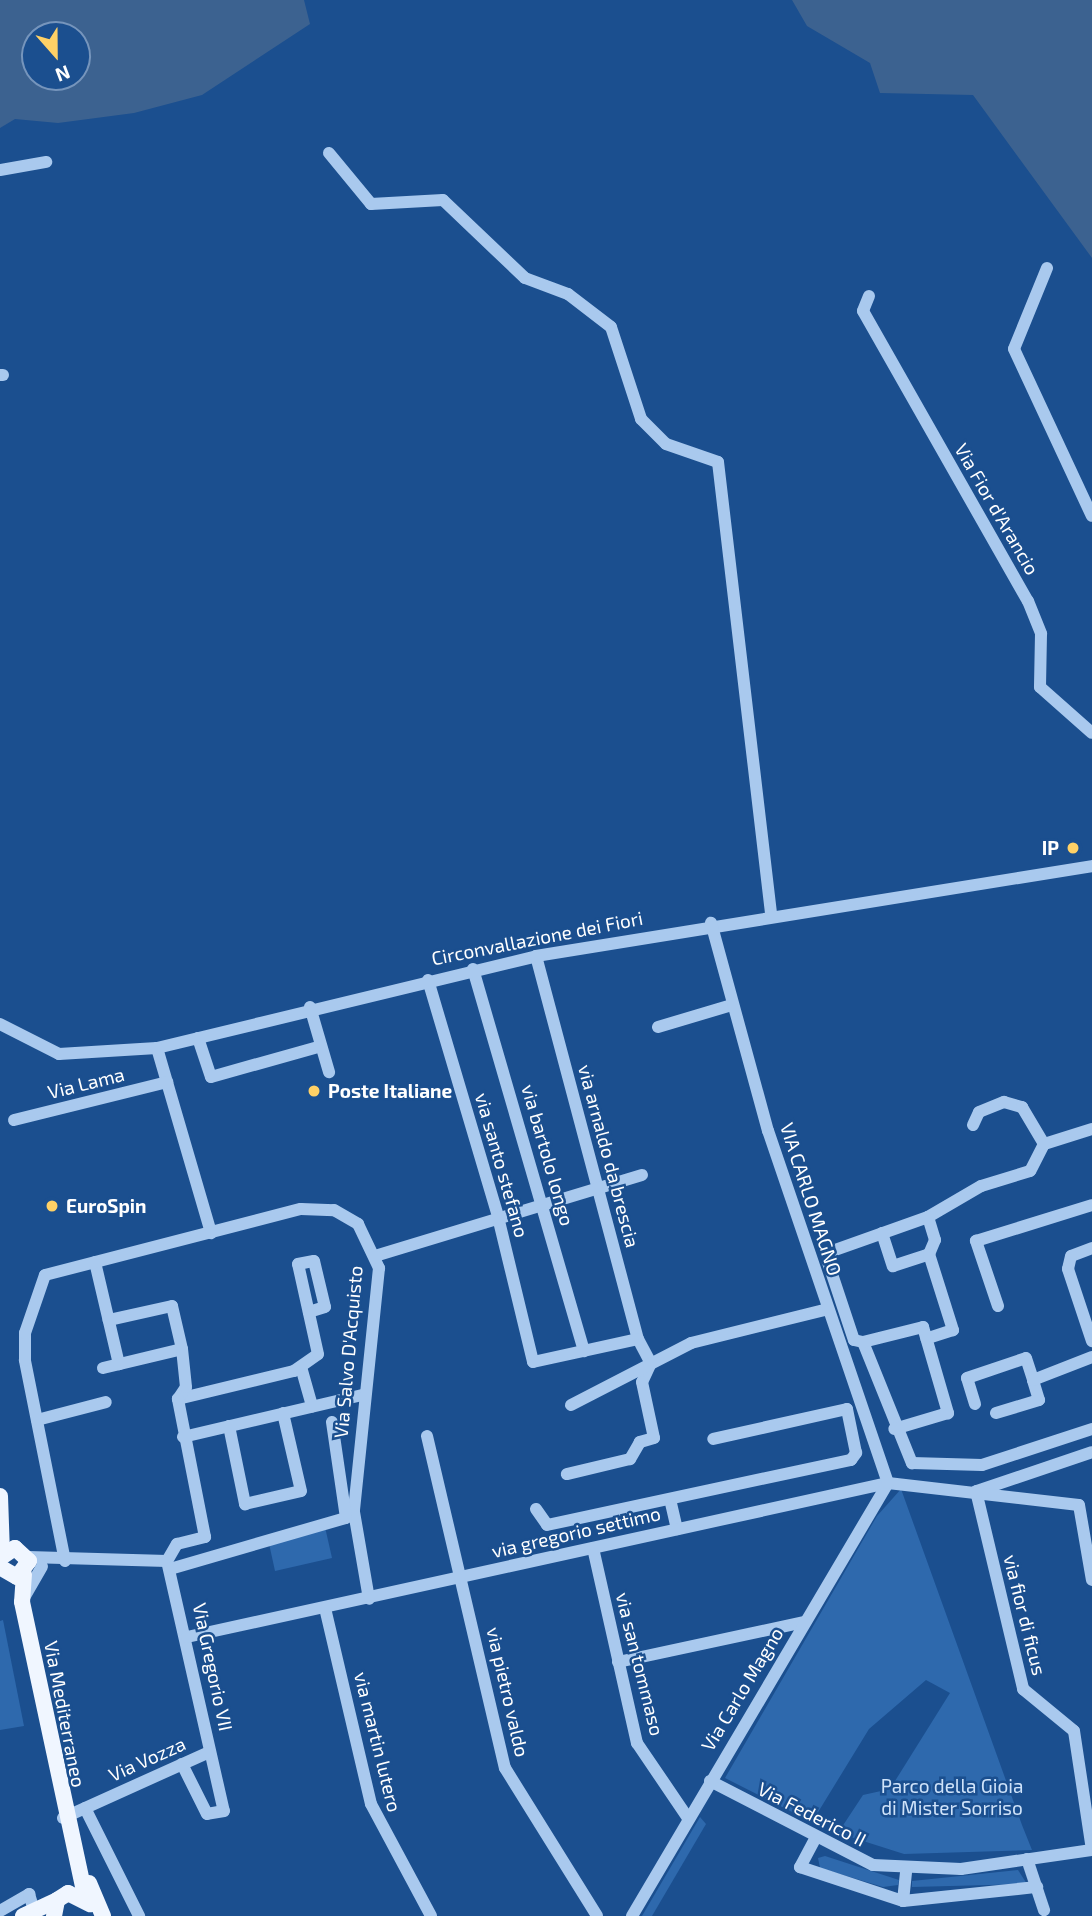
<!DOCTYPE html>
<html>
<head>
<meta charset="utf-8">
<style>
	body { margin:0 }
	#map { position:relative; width:1092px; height:1916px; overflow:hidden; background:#1b4f8f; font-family:"Exo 2",sans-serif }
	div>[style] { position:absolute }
	.green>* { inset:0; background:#2e69ad }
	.water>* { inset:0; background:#3c6290 }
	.minor>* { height:12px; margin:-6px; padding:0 6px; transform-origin:6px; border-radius:6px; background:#a9c9ee }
	.major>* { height:16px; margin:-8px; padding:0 8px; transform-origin:8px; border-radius:8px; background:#f0f6ff }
	.dots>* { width:19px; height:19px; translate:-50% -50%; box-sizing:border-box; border:4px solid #1b4f8f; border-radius:50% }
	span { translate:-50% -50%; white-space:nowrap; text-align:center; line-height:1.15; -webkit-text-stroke:5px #1b4f8f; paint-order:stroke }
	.street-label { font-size:19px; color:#fff }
	.poi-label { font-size:19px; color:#fff; font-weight:700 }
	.right { translate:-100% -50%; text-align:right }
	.left { translate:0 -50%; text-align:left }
	.park-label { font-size:19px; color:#cfe3fa }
	.north { position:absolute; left:21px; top:21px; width:70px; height:70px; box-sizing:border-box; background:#1b4f8f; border:2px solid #7695bc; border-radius:50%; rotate:159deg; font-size:19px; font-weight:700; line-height:28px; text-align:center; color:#fff }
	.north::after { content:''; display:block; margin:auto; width:24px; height:32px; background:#ffd166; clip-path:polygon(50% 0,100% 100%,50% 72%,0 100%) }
</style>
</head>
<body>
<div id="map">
	<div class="green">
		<i style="clip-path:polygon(901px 1489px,1022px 1825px,1032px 1850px,904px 1854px,838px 1833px,863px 1795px,890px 1789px,950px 1693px,926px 1680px,869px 1729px,812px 1822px,725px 1778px,877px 1516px)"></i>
		<i style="clip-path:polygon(325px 1527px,332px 1558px,275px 1571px,268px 1539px)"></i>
		<i style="clip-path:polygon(3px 1620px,24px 1726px,0 1730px,0 1621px)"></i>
		<i style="clip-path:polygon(700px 1817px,706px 1824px,652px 1916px,642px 1916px)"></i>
		<i style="clip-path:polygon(825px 1856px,899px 1880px,898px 1885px,883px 1887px,820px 1868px,818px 1858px)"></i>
		<i style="clip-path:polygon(1018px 1870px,1027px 1884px,912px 1887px,912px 1881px)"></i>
	</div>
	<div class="water">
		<i style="clip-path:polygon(evenodd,0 0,304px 0,310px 24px,202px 95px,134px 113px,58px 123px,15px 119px,0 128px,0 0,35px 35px,77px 35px,77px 77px,35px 77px,35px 35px)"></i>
		<i style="clip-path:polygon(792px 0,1092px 0,1092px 258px,973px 95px,880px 93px,870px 63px,807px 26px)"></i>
	</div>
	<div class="minor">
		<i style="left:329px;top:153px;width:66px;rotate:50.5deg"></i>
		<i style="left:371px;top:204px;width:72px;rotate:-3.2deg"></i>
		<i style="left:443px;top:200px;width:113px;rotate:43.6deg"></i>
		<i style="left:525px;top:278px;width:46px;rotate:20.4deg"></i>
		<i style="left:568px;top:294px;width:54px;rotate:37.5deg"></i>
		<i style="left:611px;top:327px;width:97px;rotate:71.9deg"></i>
		<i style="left:641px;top:419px;width:35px;rotate:45deg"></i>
		<i style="left:666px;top:444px;width:55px;rotate:19.1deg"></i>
		<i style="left:718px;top:462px;width:456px;rotate:83.3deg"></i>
		<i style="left:0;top:170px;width:47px;rotate:-9.9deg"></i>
		<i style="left:1047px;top:268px;width:87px;rotate:112.2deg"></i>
		<i style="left:1014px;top:349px;width:184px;rotate:65deg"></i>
		<i style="left:869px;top:296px;width:16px;rotate:112deg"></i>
		<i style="left:863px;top:311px;width:334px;rotate:60.4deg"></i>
		<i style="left:1028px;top:601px;width:35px;rotate:68deg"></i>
		<i style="left:1041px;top:634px;width:53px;rotate:91.1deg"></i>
		<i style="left:1040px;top:687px;width:69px;rotate:41.5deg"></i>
		<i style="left:0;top:375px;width:3px"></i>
		<i style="left:536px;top:956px;width:396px;rotate:75.1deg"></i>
		<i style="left:638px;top:1339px;width:27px;rotate:62deg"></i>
		<i style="left:651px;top:1363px;width:21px;rotate:115deg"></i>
		<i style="left:642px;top:1382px;width:57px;rotate:77.9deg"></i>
		<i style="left:654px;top:1438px;width:15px;rotate:164deg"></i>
		<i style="left:640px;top:1442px;width:20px;rotate:120deg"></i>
		<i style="left:630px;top:1459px;width:65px;rotate:166.6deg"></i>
		<i style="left:473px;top:969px;width:398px;rotate:73.8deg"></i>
		<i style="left:428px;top:980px;width:247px;rotate:73.5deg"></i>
		<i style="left:498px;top:1217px;width:149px;rotate:76.4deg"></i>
		<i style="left:533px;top:1362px;width:107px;rotate:-12.4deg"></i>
		<i style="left:310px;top:1007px;width:68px;rotate:73.7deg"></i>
		<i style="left:0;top:1024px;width:66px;rotate:27deg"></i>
		<i style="left:59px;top:1054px;width:98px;rotate:-3.5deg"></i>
		<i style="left:157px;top:1048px;width:390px;rotate:-13.6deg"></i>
		<i style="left:536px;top:956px;width:563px;rotate:-9.19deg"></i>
		<i style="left:658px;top:1027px;width:77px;rotate:-16.6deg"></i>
		<i style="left:198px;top:1038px;width:41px;rotate:71.6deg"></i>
		<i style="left:211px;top:1077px;width:114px;rotate:-15.7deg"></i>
		<i style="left:157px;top:1048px;width:193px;rotate:73.7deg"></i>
		<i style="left:14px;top:1120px;width:158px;rotate:-13.9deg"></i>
		<i style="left:973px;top:1125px;width:14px;rotate:-65deg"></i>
		<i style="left:979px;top:1112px;width:27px;rotate:-22deg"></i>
		<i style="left:1004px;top:1102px;width:19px;rotate:16deg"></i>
		<i style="left:1022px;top:1107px;width:43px;rotate:59.3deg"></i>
		<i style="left:1092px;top:1129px;width:50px;rotate:162.6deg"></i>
		<i style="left:1044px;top:1144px;width:30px;rotate:117deg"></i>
		<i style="left:1030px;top:1171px;width:51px;rotate:163deg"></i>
		<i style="left:981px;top:1186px;width:61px;rotate:149.7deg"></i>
		<i style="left:928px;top:1217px;width:102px;rotate:160.5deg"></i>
		<i style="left:832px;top:1251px;width:12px;rotate:110deg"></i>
		<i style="left:828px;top:1262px;width:82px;rotate:71.6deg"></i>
		<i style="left:854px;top:1340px;width:9px;rotate:13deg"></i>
		<i style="left:863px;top:1342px;width:131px;rotate:68deg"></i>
		<i style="left:912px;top:1463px;width:70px;rotate:1.6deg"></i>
		<i style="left:982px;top:1465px;width:116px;rotate:-18.1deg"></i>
		<i style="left:928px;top:1217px;width:24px;rotate:73deg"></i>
		<i style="left:935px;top:1240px;width:15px;rotate:113deg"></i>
		<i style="left:882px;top:1233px;width:35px;rotate:72deg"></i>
		<i style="left:893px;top:1266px;width:38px;rotate:-18deg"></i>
		<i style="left:929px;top:1254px;width:80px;rotate:72.5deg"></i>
		<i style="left:953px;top:1330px;width:28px;rotate:162deg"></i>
		<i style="left:1092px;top:1248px;width:22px;rotate:159deg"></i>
		<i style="left:1071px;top:1256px;width:13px;rotate:103deg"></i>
		<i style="left:1068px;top:1269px;width:76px;rotate:71.6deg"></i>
		<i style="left:375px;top:1256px;width:279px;rotate:-16.9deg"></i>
		<i style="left:95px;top:1262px;width:105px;rotate:76.8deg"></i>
		<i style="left:998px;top:1306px;width:69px;rotate:-108.7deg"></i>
		<i style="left:976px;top:1241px;width:121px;rotate:-17.2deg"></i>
		<i style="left:863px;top:1342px;width:62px;rotate:-14deg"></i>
		<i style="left:923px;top:1327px;width:90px;rotate:73.8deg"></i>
		<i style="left:948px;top:1413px;width:56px;rotate:163.5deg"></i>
		<i style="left:301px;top:1367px;width:41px;rotate:74.2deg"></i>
		<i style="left:103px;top:1368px;width:81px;rotate:-13.5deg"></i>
		<i style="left:182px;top:1349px;width:44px;rotate:-103.1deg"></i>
		<i style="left:172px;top:1306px;width:65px;rotate:167.5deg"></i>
		<i style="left:178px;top:1399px;width:119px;rotate:-13.6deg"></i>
		<i style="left:294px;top:1371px;width:29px;rotate:-35deg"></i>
		<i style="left:318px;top:1354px;width:92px;rotate:-102.5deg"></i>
		<i style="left:298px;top:1264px;width:16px;rotate:-11deg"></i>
		<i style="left:314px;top:1261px;width:47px;rotate:76.6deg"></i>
		<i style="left:325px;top:1307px;width:17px;rotate:163deg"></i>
		<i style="left:178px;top:1399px;width:14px;rotate:-56deg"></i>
		<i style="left:186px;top:1387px;width:38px;rotate:-96deg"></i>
		<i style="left:975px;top:1404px;width:27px;rotate:-107deg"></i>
		<i style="left:967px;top:1378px;width:62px;rotate:-18.7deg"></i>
		<i style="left:1026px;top:1358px;width:23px;rotate:72deg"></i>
		<i style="left:571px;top:1405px;width:135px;rotate:-27.3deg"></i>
		<i style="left:691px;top:1343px;width:141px;rotate:-13.9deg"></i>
		<i style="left:996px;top:1413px;width:45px;rotate:-16.8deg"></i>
		<i style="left:1039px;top:1400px;width:21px;rotate:-107deg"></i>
		<i style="left:1033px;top:1380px;width:63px;rotate:-21.3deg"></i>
		<i style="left:37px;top:1420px;width:71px;rotate:-14.6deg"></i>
		<i style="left:229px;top:1426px;width:80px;rotate:78.4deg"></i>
		<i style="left:245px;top:1504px;width:57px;rotate:-13.1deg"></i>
		<i style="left:301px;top:1491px;width:80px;rotate:-103deg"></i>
		<i style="left:427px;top:1436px;width:341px;rotate:76.8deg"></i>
		<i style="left:505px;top:1768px;width:174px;rotate:58.1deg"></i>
		<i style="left:183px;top:1437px;width:184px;rotate:-13.2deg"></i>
		<i style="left:976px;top:1491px;width:204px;rotate:76.6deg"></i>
		<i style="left:1023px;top:1689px;width:66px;rotate:39.5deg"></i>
		<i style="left:1074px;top:1731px;width:120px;rotate:81.4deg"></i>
		<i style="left:977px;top:1491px;width:121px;rotate:-18.7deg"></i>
		<i style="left:670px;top:1499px;width:31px;rotate:77deg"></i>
		<i style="left:536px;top:1509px;width:19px;rotate:55deg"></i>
		<i style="left:547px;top:1525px;width:311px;rotate:-12.1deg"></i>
		<i style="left:851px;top:1460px;width:9px;rotate:-54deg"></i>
		<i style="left:856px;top:1453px;width:45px;rotate:-101.6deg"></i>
		<i style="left:847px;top:1409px;width:137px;rotate:167.4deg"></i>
		<i style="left:593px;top:1548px;width:200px;rotate:77.3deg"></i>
		<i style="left:637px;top:1743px;width:91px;rotate:55.8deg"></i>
		<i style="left:28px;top:1557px;width:139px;rotate:1.6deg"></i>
		<i style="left:167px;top:1561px;width:256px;rotate:77.2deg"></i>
		<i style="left:224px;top:1811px;width:17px;rotate:170deg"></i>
		<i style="left:207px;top:1814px;width:56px;rotate:-116.6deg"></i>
		<i style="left:65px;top:1561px;width:205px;rotate:-101.3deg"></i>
		<i style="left:25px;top:1360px;width:27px;rotate:-90deg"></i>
		<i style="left:25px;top:1333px;width:61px;rotate:-71deg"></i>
		<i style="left:45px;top:1275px;width:264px;rotate:-14.5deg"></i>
		<i style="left:301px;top:1209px;width:33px;rotate:2deg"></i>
		<i style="left:334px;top:1210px;width:28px;rotate:30deg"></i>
		<i style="left:358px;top:1224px;width:49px;rotate:64.5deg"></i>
		<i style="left:379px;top:1268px;width:245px;rotate:95.9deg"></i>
		<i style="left:354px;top:1512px;width:88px;rotate:80.2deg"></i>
		<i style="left:167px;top:1561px;width:20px;rotate:-60deg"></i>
		<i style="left:177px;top:1544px;width:29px;rotate:-14deg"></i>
		<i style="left:205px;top:1537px;width:141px;rotate:-101.1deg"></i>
		<i style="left:170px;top:1569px;width:183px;rotate:-16.2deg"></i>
		<i style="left:346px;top:1518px;width:97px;rotate:-98.3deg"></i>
		<i style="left:25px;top:1596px;width:34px;rotate:-60deg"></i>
		<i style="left:325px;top:1608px;width:201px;rotate:76.8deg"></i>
		<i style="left:371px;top:1804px;width:127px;rotate:61.8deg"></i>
		<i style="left:187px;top:1637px;width:718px;rotate:-12.39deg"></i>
		<i style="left:888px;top:1483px;width:192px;rotate:6.6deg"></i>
		<i style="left:1079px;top:1505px;width:76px;rotate:80.2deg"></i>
		<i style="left:618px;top:1662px;width:191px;rotate:-12.1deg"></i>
		<i style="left:710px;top:1781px;width:183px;rotate:27.3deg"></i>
		<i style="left:873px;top:1865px;width:88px;rotate:2.6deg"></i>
		<i style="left:961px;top:1869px;width:132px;rotate:-8.3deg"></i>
		<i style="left:85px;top:1808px;width:121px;rotate:63.4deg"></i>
		<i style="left:63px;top:1818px;width:160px;rotate:-24.3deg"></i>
		<i style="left:815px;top:1839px;width:32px;rotate:118deg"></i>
		<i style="left:800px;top:1867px;width:108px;rotate:18.3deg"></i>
		<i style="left:903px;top:1901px;width:135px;rotate:-6deg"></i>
		<i style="left:1027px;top:1859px;width:54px;rotate:71.6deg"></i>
		<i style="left:903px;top:1901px;width:31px;rotate:-84deg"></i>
		<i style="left:0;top:1911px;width:34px;rotate:-30deg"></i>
		<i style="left:29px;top:1894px;width:17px;rotate:73deg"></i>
		<i style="left:632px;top:1916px;width:503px;rotate:-59.41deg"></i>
		<i style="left:888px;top:1483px;width:372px;rotate:-108.8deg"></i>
		<i style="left:768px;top:1131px;width:216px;rotate:-105.3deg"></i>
	</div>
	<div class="major">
		<i style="left:0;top:1496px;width:58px;rotate:88deg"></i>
		<i style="left:0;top:1558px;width:18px;rotate:-34deg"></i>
		<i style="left:15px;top:1548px;width:19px;rotate:43deg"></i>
		<i style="left:29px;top:1561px;width:20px;rotate:127deg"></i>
		<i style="left:17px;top:1577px;width:20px;rotate:-150deg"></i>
		<i style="left:24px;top:1574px;width:28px;rotate:94deg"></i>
		<i style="left:22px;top:1602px;width:302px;rotate:77.9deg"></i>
		<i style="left:89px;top:1883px;width:36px;rotate:67deg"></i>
		<i style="left:23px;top:1916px;width:38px;rotate:-25deg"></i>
		<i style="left:54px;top:1916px;width:16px;rotate:-79deg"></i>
		<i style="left:57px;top:1900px;width:13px;rotate:-32deg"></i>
		<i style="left:68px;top:1893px;width:25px;rotate:27deg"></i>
	</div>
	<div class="dots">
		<i style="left:1073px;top:848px;background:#ffd166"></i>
		<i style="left:314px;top:1091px;background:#ffd166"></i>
		<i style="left:52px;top:1206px;background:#ffd166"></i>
	</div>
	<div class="street-label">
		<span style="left:997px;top:509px;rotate:60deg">Via Fior d'Arancio</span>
		<span style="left:537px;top:938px;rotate:-11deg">Circonvallazione dei Fiori</span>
		<span style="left:86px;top:1083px;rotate:-14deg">Via Lama</span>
		<span style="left:548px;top:1155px;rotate:74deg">via bartolo longo</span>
		<span style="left:609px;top:1156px;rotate:75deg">via arnaldo da brescia</span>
		<span style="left:502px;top:1165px;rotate:74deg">via santo stefano</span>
		<span style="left:811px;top:1199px;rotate:72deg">VIA CARLO MAGNO</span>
		<span style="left:348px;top:1352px;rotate:-85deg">Via Salvo D'Acquisto</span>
		<span style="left:576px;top:1532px;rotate:-13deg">via gregorio settimo</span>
		<span style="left:1025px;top:1615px;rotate:76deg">via fior di ficus</span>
		<span style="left:640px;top:1664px;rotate:76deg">via san tommaso</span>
		<span style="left:213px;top:1667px;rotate:78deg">Via Gregorio VII</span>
		<span style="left:742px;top:1689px;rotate:-59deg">Via Carlo Magno</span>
		<span style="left:508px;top:1692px;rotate:77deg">via pietro valdo</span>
		<span style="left:65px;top:1714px;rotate:79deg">Via Mediterraneo</span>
		<span style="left:378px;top:1742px;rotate:76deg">via martin lutero</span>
		<span style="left:147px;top:1759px;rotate:-24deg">Via Vozza</span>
		<span style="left:812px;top:1814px;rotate:27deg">Via Federico II</span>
	</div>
	<div class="poi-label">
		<span class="right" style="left:1059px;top:848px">IP</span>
		<span class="left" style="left:328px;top:1091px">Poste Italiane</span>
		<span class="left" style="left:66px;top:1206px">EuroSpin</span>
	</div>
	<div class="park-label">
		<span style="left:952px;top:1797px">Parco della Gioia<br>di Mister Sorriso</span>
	</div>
	<div class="north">N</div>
</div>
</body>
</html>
